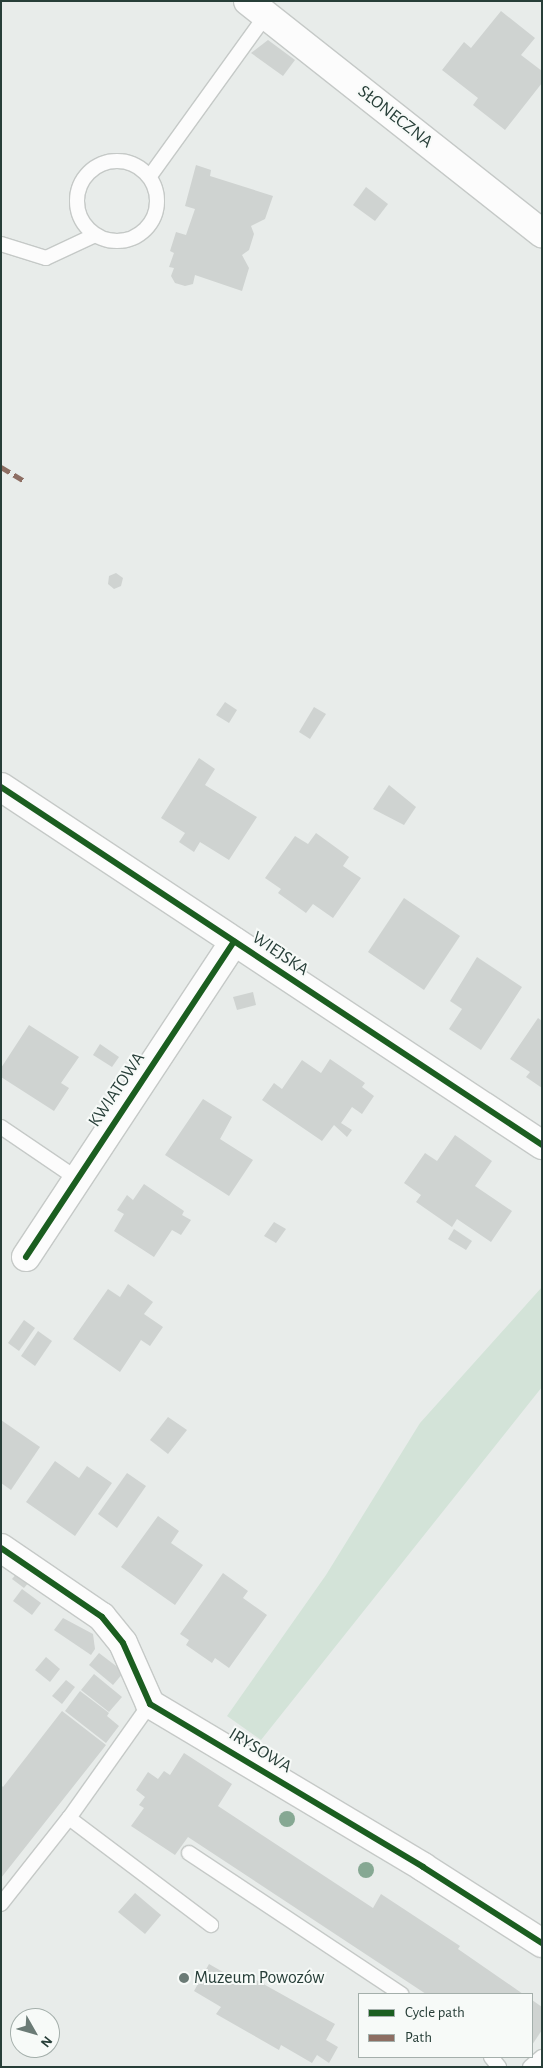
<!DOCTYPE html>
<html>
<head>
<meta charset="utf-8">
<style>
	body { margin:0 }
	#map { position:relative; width:543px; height:2068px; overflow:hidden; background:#e8ecea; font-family:"Alegreya Sans",sans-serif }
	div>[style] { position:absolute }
	.green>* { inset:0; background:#d3e3d8 }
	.building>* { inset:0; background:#cfd3d1 }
	.roads { filter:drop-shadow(1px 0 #c5c9c7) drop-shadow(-1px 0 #c5c9c7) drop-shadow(0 1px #c5c9c7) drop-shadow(0 -1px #c5c9c7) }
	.lane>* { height:14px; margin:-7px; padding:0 7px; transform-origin:7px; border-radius:7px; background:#fcfcfc }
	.lane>.ring { margin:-7px; padding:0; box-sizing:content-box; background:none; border:14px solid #fcfcfc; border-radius:50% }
	.street>* { height:28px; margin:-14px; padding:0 14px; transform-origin:14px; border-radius:14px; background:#fcfcfc }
	.quiet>* { height:5px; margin-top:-2.5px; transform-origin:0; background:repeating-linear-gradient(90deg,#8d6e63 0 10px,transparent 0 15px) }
	.cycleway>* { height:6px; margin:-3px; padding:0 3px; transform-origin:3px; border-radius:3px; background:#1b5e20 }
	.trees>* { width:16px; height:16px; margin:-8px; border-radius:50%; background:#86a893 }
	.dots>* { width:14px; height:14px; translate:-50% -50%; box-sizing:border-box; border:2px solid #f7faf8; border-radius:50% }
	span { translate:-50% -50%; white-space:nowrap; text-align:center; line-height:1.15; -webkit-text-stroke:4px #f7faf8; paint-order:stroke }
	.street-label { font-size:18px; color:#273e38 }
	.poi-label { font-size:18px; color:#273e38 }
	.left { translate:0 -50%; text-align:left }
	.frame { position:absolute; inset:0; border:2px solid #273e38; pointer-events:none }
	.legend { position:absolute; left:358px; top:1993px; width:175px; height:65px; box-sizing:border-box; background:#f7faf8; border:1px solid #a4afab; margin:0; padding:6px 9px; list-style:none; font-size:15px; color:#273e38 }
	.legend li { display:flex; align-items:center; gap:10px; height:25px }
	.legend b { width:25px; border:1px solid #a4afab }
	.north { position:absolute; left:10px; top:2008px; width:50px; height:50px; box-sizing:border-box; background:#f7faf8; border:1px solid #a4afab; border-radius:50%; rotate:128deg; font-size:14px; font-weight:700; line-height:20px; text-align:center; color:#273e38 }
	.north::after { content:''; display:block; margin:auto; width:18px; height:22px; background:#6b7b76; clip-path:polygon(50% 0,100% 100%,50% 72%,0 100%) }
</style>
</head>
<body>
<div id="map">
	<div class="green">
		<i style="clip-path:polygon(542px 1287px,542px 1387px,261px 1740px,227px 1716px,326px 1575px,420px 1423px)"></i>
	</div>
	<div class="building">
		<i style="clip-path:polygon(501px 11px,535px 38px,521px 55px,542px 71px,542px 83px,505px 130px,473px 105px,478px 98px,442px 70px,464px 42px,471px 48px)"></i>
		<i style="clip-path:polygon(268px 40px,295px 60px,283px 76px,251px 53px)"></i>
		<i style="clip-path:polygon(196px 165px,211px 170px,210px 176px,273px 196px,265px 219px,251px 226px,254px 234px,249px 250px,242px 255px,249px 268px,242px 291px,195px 275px,193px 284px,185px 286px,175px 283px,171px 276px,174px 268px,169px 267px,174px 253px,170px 251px,176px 232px,186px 235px,195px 209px,185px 206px)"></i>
		<i style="clip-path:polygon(366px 187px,388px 204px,375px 221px,353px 205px)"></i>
		<i style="clip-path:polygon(116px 573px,123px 578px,121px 586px,114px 589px,108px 584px,109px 576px)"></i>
		<i style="clip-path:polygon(225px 702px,237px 710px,229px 723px,216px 715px)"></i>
		<i style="clip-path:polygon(314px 707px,326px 714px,310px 739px,299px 732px)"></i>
		<i style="clip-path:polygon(199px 758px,215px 769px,205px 785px,257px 817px,229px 860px,200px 842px,194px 852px,179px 842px,185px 833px,161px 818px)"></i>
		<i style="clip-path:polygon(389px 785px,416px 807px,404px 825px,373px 809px)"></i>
		<i style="clip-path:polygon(316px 833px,349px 857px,343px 866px,361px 878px,333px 918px,313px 904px,306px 913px,278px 893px,281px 889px,265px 878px,295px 836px,308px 844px)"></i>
		<i style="clip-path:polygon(404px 898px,460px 936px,424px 990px,368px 952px)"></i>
		<i style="clip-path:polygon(477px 957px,522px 987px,481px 1050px,449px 1029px,462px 1009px,450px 1001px)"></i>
		<i style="clip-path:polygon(253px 992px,256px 1005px,237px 1010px,233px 997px)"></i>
		<i style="clip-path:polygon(538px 1018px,542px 1021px,542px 1088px,526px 1077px,530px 1072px,510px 1059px)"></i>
		<i style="clip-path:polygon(29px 1025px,79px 1057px,61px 1083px,69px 1088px,54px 1111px,1px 1077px,1px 1068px)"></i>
		<i style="clip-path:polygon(100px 1044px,119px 1057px,112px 1067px,93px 1055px)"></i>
		<i style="clip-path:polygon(330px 1059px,365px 1083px,362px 1087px,374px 1096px,362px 1114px,352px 1107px,341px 1123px,352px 1130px,347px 1137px,334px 1125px,322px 1141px,262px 1100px,274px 1083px,282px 1089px,302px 1060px,321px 1073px)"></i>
		<i style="clip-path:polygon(203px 1099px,232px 1117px,220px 1139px,253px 1160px,229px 1196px,165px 1155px)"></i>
		<i style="clip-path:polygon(455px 1135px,492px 1161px,475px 1186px,512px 1211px,491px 1242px,457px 1219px,452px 1227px,416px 1202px,421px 1195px,404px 1183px,425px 1153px,437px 1161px)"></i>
		<i style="clip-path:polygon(144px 1184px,184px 1211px,182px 1215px,191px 1220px,181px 1235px,172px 1230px,154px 1257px,114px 1231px,124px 1214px,117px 1210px,127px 1195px,133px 1200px)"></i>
		<i style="clip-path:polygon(274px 1222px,286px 1229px,276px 1243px,264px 1236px)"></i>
		<i style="clip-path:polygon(454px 1229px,472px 1241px,466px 1250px,448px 1239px)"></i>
		<i style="clip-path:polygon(128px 1284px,153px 1302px,144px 1314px,163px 1327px,150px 1346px,141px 1340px,120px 1372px,73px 1339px,108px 1289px,120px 1297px)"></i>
		<i style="clip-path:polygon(24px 1320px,35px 1328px,19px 1351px,8px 1343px)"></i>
		<i style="clip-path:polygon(38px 1331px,52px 1341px,35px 1366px,21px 1356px)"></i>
		<i style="clip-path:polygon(168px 1417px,187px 1430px,168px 1454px,150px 1440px)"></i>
		<i style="clip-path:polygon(1px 1420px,40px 1447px,11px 1490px,1px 1483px)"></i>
		<i style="clip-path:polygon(55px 1461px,79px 1478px,87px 1466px,112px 1483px,75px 1536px,26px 1502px)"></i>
		<i style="clip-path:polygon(127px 1473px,146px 1486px,117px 1528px,98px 1514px)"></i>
		<i style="clip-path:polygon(158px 1516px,179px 1531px,171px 1543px,203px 1565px,175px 1605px,121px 1567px)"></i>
		<i style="clip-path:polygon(17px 1573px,29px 1582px,24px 1588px,12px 1579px)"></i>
		<i style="clip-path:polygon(223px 1573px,248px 1591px,243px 1598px,267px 1615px,229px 1668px,215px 1658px,212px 1663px,186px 1645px,189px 1640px,180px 1634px)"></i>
		<i style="clip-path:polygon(22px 1589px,41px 1603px,32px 1615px,13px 1601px)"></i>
		<i style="clip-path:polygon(63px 1618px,93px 1634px,95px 1649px,91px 1655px,54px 1630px)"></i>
		<i style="clip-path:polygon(99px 1653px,124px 1672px,113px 1685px,89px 1665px)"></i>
		<i style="clip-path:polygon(46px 1657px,60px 1669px,50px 1682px,35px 1670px)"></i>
		<i style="clip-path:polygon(94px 1674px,122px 1697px,109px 1712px,81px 1690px)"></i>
		<i style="clip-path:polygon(66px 1680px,75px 1687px,62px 1704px,52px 1696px)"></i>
		<i style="clip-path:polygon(80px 1691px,109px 1713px,107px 1716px,119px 1726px,106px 1743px,65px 1711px)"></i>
		<i style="clip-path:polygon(62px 1711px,106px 1745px,1px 1878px,1px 1785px,3px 1787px)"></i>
		<i style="clip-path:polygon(184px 1753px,232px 1784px,218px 1806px,373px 1908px,381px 1894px,460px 1946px,458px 1949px,523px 1994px,426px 1994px,188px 1837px,175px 1855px,131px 1826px,144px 1808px,139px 1805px,145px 1797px,136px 1790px,148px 1772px,158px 1779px,164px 1771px,170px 1775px)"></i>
		<i style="clip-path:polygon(135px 1893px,161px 1915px,145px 1934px,118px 1912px)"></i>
		<i style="clip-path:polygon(209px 1964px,237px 1980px,242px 1972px,335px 2024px,326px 2040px,338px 2047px,329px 2063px,317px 2055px,312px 2063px,281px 2045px,279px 2050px,216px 2014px,221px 2007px,194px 1991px)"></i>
		<i style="clip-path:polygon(532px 2000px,542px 2007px,542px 2030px,532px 2045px)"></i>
	</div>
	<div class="roads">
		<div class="lane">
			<i class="ring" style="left:77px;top:161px;width:66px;height:66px"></i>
			<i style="left:150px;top:176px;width:198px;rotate:-54.2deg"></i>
			<i style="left:1px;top:244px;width:47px;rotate:17.3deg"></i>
			<i style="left:46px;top:258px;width:54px;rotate:-25.1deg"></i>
			<i style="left:1px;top:1127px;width:91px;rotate:34.2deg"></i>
			<i style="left:69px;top:1818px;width:178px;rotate:37deg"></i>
			<i style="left:189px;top:1853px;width:255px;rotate:33.6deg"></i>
			<i style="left:1px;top:1904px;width:110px;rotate:-51.7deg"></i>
			<i style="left:69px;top:1818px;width:140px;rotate:-54.6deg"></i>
			<i style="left:491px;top:2057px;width:13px;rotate:51deg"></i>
			<i style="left:530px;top:2067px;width:16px;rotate:-40deg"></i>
		</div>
		<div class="street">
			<i style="left:248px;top:1px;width:375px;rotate:38.3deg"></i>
			<i style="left:1px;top:787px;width:649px;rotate:33.49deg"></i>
			<i style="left:26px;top:1257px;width:378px;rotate:-56.6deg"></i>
			<i style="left:1px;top:1548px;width:122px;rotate:34.3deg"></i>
			<i style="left:102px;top:1617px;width:33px;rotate:51deg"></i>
			<i style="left:123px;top:1643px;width:67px;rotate:66.1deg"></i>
			<i style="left:150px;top:1704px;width:318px;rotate:30.8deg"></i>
			<i style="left:423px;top:1867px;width:141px;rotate:32.6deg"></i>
		</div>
	</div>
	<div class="quiet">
		<i style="left:1px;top:467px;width:29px;rotate:31deg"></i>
	</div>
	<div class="cycleway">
		<i style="left:1px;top:787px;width:649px;rotate:33.49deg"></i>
		<i style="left:26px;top:1257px;width:378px;rotate:-56.6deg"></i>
		<i style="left:1px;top:1548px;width:122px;rotate:34.3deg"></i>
		<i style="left:102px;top:1617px;width:33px;rotate:51deg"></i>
		<i style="left:123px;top:1643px;width:67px;rotate:66.1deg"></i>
		<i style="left:150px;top:1704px;width:318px;rotate:30.8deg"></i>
		<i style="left:423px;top:1867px;width:141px;rotate:32.6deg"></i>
	</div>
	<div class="trees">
		<i style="left:287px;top:1819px"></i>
		<i style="left:366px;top:1870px"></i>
	</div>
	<div class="dots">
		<i style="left:184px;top:1978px;background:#6b7b76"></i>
	</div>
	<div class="street-label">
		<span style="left:395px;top:117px;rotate:38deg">SŁONECZNA</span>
		<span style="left:280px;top:954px;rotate:34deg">WIEJSKA</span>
		<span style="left:117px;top:1090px;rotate:-56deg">KWIATOWA</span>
		<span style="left:260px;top:1751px;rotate:31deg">IRYSOWA</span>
	</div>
	<div class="poi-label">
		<span class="left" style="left:194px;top:1978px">Muzeum Powozów</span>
	</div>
	<div class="frame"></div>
	<ul class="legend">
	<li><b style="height:6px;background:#1b5e20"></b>Cycle path</li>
	<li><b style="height:6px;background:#8d6e63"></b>Path</li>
	</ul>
	<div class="north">N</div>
</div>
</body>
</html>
